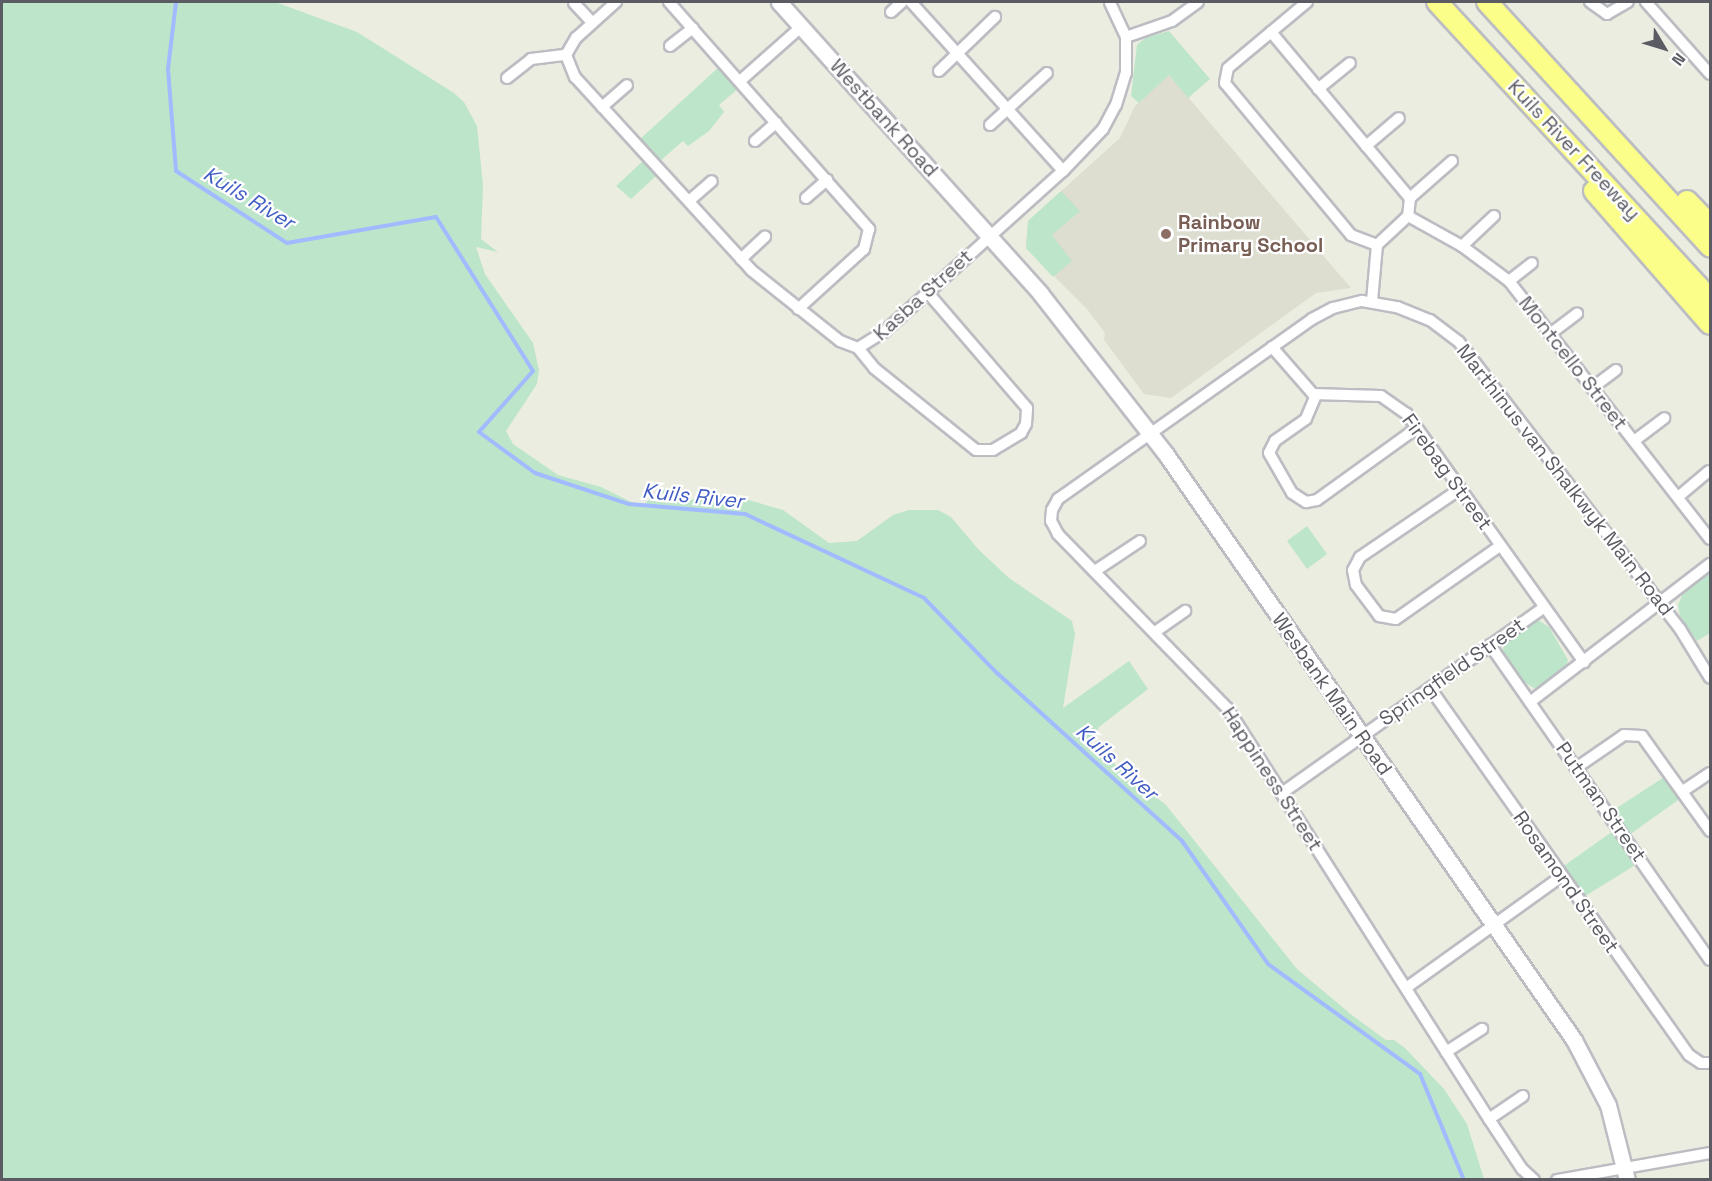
<!DOCTYPE html>
<html>
<head>
<meta charset="utf-8">
<style>
	body { margin:0 }
	#map { position:relative; width:1712px; height:1181px; overflow:hidden; background:#ecede1; font-family:"Space Grotesk",sans-serif }
	div>[style] { position:absolute }
	.education>* { inset:0; background:#ddddd0 }
	.green>* { inset:0; background:#bde5c9 }
	.stream>* { height:4px; margin:-2px; padding:0 2px; transform-origin:2px; border-radius:2px; background:#a0bbff }
	.roads { filter:drop-shadow(2px 0 #bcbdc3) drop-shadow(-2px 0 #bcbdc3) drop-shadow(0 2px #bcbdc3) drop-shadow(0 -2px #bcbdc3) }
	.street>* { height:10px; margin:-5px; padding:0 5px; transform-origin:5px; border-radius:5px; background:#fff }
	.secondary>* { height:15px; margin:-7.5px; padding:0 7.5px; transform-origin:7.5px; border-radius:7.5px; background:#fff }
	.highway>* { height:20px; margin:-10px; padding:0 10px; transform-origin:10px; border-radius:10px; background:#fbfe88 }
	.dots>* { width:16px; height:16px; translate:-50% -50%; box-sizing:border-box; border:3px solid #fff; border-radius:50% }
	span { translate:-50% -50%; white-space:nowrap; text-align:center; line-height:1.15; -webkit-text-stroke:4.5px #fff; paint-order:stroke }
	.street-label { font-size:20px; color:#5a5b63 }
	.education-label { font-size:20px; color:#785e54; font-weight:700 }
	.left { translate:0 -50%; text-align:left }
	.water-label { font-size:21px; color:#415cc3; font-style:italic }
	.frame { position:absolute; inset:0; border:3px solid #5a5b63; pointer-events:none }
	.north { position:absolute; left:1634px; top:18px; width:60px; height:60px; -webkit-text-stroke:4px #fff; paint-order:stroke; rotate:128deg; font-size:16px; font-weight:700; line-height:24px; text-align:center; color:#5a5b63 }
	.north::after { content:''; display:block; margin:auto; width:21px; height:27px; background:#5a5b63; clip-path:polygon(50% 0,100% 100%,50% 72%,0 100%) }
</style>
</head>
<body>
<div id="map">
	<div class="education">
		<i style="clip-path:polygon(1169px 75px,1351px 288px,1316px 293px,1171px 398px,1144px 394px,1104px 340px,1105px 333px,1087px 309px,1026px 248px,1028px 221px,1120px 138px,1135px 106px)"></i>
	</div>
	<div class="green">
		<i style="clip-path:polygon(2px 2px,275px 2px,357px 32px,454px 93px,464px 102px,477px 126px,483px 185px,481px 239px,498px 252px,476px 247px,485px 274px,533px 343px,539px 370px,537px 384px,506px 431px,513px 444px,558px 475px,601px 487px,641px 507px,652px 497px,666px 497px,658px 486px,684px 501px,728px 494px,783px 510px,829px 543px,857px 541px,893px 515px,909px 510px,938px 510px,951px 517px,978px 549px,1009px 578px,1072px 621px,1075px 634px,1063px 708px,1129px 661px,1148px 689px,1099px 727px,1091px 745px,1166px 805px,1297px 969px,1353px 1016px,1386px 1040px,1394px 1040px,1405px 1048px,1444px 1089px,1467px 1124px,1484px 1179px,2px 1179px)"></i>
		<i style="clip-path:polygon(1169px 31px,1210px 79px,1188px 98px,1169px 75px,1139px 103px,1131px 96px,1137px 45px,1145px 38px)"></i>
		<i style="clip-path:polygon(720px 66px,739px 88px,719px 105px,724px 112px,709px 131px,688px 146px,683px 141px,659px 162px,639px 140px)"></i>
		<i style="clip-path:polygon(644px 160px,657px 175px,631px 199px,616px 186px)"></i>
		<i style="clip-path:polygon(1061px 191px,1080px 211px,1052px 235px,1072px 261px,1053px 277px,1026px 248px,1028px 221px)"></i>
		<i style="clip-path:polygon(1307px 526px,1327px 554px,1307px 569px,1287px 541px)"></i>
		<i style="clip-path:polygon(1710px 570px,1710px 633px,1697px 641px,1680px 617px,1678px 605px,1684px 591px)"></i>
		<i style="clip-path:polygon(1538px 620px,1549px 627px,1568px 660px,1565px 669px,1542px 687px,1534px 688px,1523px 681px,1504px 656px,1503px 648px,1506px 640px)"></i>
		<i style="clip-path:polygon(1666px 776px,1681px 798px,1629px 835px,1612px 811px)"></i>
		<i style="clip-path:polygon(1613px 831px,1637px 864px,1582px 898px,1561px 868px)"></i>
	</div>
	<div class="stream">
		<i style="left:176px;top:2px;width:67px;rotate:96.8deg"></i>
		<i style="left:168px;top:69px;width:102px;rotate:85.5deg"></i>
		<i style="left:176px;top:171px;width:132px;rotate:33deg"></i>
		<i style="left:287px;top:243px;width:151px;rotate:-9.9deg"></i>
		<i style="left:436px;top:217px;width:182px;rotate:57.8deg"></i>
		<i style="left:533px;top:371px;width:81px;rotate:131.5deg"></i>
		<i style="left:479px;top:432px;width:69px;rotate:36.2deg"></i>
		<i style="left:535px;top:473px;width:99px;rotate:18.3deg"></i>
		<i style="left:629px;top:504px;width:116px;rotate:4.9deg"></i>
		<i style="left:745px;top:514px;width:198px;rotate:25.1deg"></i>
		<i style="left:924px;top:598px;width:105px;rotate:45.8deg"></i>
		<i style="left:997px;top:673px;width:250px;rotate:42.2deg"></i>
		<i style="left:1182px;top:841px;width:150px;rotate:55deg"></i>
		<i style="left:1268px;top:964px;width:188px;rotate:35.9deg"></i>
		<i style="left:1420px;top:1074px;width:115px;rotate:67.5deg"></i>
	</div>
	<div class="roads">
		<div class="street">
			<i style="left:669px;top:2px;width:303px;rotate:48.6deg"></i>
			<i style="left:869px;top:229px;width:21px;rotate:104deg"></i>
			<i style="left:864px;top:249px;width:89px;rotate:137.7deg"></i>
			<i style="left:911px;top:2px;width:227px;rotate:48deg"></i>
			<i style="left:1590px;top:2px;width:21px;rotate:35deg"></i>
			<i style="left:1607px;top:14px;width:24px;rotate:-30deg"></i>
			<i style="left:1646px;top:2px;width:96px;rotate:48.4deg"></i>
			<i style="left:574px;top:3px;width:26px;rotate:47deg"></i>
			<i style="left:891px;top:12px;width:15px;rotate:-42deg"></i>
			<i style="left:1271px;top:32px;width:47px;rotate:-39.8deg"></i>
			<i style="left:1126px;top:37px;width:49px;rotate:-19.2deg"></i>
			<i style="left:1172px;top:21px;width:32px;rotate:-36deg"></i>
			<i style="left:670px;top:46px;width:29px;rotate:-38deg"></i>
			<i style="left:566px;top:55px;width:20px;rotate:-60deg"></i>
			<i style="left:576px;top:38px;width:54px;rotate:-42deg"></i>
			<i style="left:939px;top:71px;width:78px;rotate:-44deg"></i>
			<i style="left:507px;top:78px;width:31px;rotate:-38deg"></i>
			<i style="left:531px;top:59px;width:35px;rotate:-7deg"></i>
			<i style="left:566px;top:55px;width:24px;rotate:68deg"></i>
			<i style="left:575px;top:77px;width:261px;rotate:47.6deg"></i>
			<i style="left:751px;top:270px;width:114px;rotate:38.6deg"></i>
			<i style="left:840px;top:341px;width:19px;rotate:21deg"></i>
			<i style="left:858px;top:348px;width:32px;rotate:-32deg"></i>
			<i style="left:885px;top:331px;width:239px;rotate:-42deg"></i>
			<i style="left:1063px;top:171px;width:58px;rotate:-46.4deg"></i>
			<i style="left:1103px;top:129px;width:27px;rotate:-62deg"></i>
			<i style="left:1116px;top:105px;width:34px;rotate:-73deg"></i>
			<i style="left:1126px;top:73px;width:36px;rotate:-90deg"></i>
			<i style="left:1126px;top:37px;width:38px;rotate:-115deg"></i>
			<i style="left:740px;top:81px;width:81px;rotate:-41.5deg"></i>
			<i style="left:1318px;top:89px;width:41px;rotate:-39.1deg"></i>
			<i style="left:602px;top:107px;width:33px;rotate:-41deg"></i>
			<i style="left:990px;top:125px;width:77px;rotate:-42.4deg"></i>
			<i style="left:755px;top:141px;width:28px;rotate:-41deg"></i>
			<i style="left:1366px;top:146px;width:43px;rotate:-40.3deg"></i>
			<i style="left:806px;top:198px;width:28px;rotate:-41deg"></i>
			<i style="left:1410px;top:198px;width:56px;rotate:-41.4deg"></i>
			<i style="left:689px;top:201px;width:30px;rotate:-41deg"></i>
			<i style="left:1408px;top:216px;width:62px;rotate:29.1deg"></i>
			<i style="left:1462px;top:246px;width:59px;rotate:36.7deg"></i>
			<i style="left:1509px;top:281px;width:327px;rotate:52.1deg"></i>
			<i style="left:1462px;top:246px;width:44px;rotate:-43.2deg"></i>
			<i style="left:741px;top:259px;width:33px;rotate:-43deg"></i>
			<i style="left:1509px;top:281px;width:29px;rotate:-38deg"></i>
			<i style="left:1372px;top:301px;width:56px;rotate:-84.9deg"></i>
			<i style="left:1377px;top:245px;width:28px;rotate:-159deg"></i>
			<i style="left:1351px;top:235px;width:197px;rotate:-129.7deg"></i>
			<i style="left:1225px;top:83px;width:15px;rotate:-79deg"></i>
			<i style="left:1228px;top:68px;width:56px;rotate:-39.9deg"></i>
			<i style="left:1271px;top:32px;width:217px;rotate:50.1deg"></i>
			<i style="left:1410px;top:198px;width:18px;rotate:96deg"></i>
			<i style="left:1408px;top:216px;width:42px;rotate:136.9deg"></i>
			<i style="left:1550px;top:334px;width:34px;rotate:-37deg"></i>
			<i style="left:1272px;top:347px;width:62px;rotate:48.9deg"></i>
			<i style="left:1313px;top:394px;width:68px;rotate:1.7deg"></i>
			<i style="left:1381px;top:396px;width:32px;rotate:35deg"></i>
			<i style="left:1407px;top:414px;width:305px;rotate:54.5deg"></i>
			<i style="left:858px;top:348px;width:26px;rotate:51deg"></i>
			<i style="left:874px;top:368px;width:131px;rotate:38.8deg"></i>
			<i style="left:976px;top:450px;width:17px"></i>
			<i style="left:993px;top:450px;width:33px;rotate:-31deg"></i>
			<i style="left:1021px;top:433px;width:10px;rotate:-61deg"></i>
			<i style="left:1026px;top:424px;width:16px;rotate:-86deg"></i>
			<i style="left:1027px;top:408px;width:152px;rotate:-130.7deg"></i>
			<i style="left:1592px;top:388px;width:30px;rotate:-37deg"></i>
			<i style="left:1316px;top:395px;width:26px;rotate:113deg"></i>
			<i style="left:1306px;top:419px;width:38px;rotate:145deg"></i>
			<i style="left:1275px;top:441px;width:13px;rotate:117deg"></i>
			<i style="left:1269px;top:453px;width:46px;rotate:60.1deg"></i>
			<i style="left:1292px;top:493px;width:17px;rotate:33deg"></i>
			<i style="left:1306px;top:502px;width:11px;rotate:-10deg"></i>
			<i style="left:1317px;top:500px;width:123px;rotate:-35.8deg"></i>
			<i style="left:1634px;top:441px;width:38px;rotate:-37deg"></i>
			<i style="left:1460px;top:489px;width:121px;rotate:145.8deg"></i>
			<i style="left:1360px;top:557px;width:15px;rotate:118deg"></i>
			<i style="left:1353px;top:570px;width:15px;rotate:79deg"></i>
			<i style="left:1356px;top:585px;width:39px;rotate:53deg"></i>
			<i style="left:1379px;top:616px;width:17px;rotate:10deg"></i>
			<i style="left:1396px;top:619px;width:127px;rotate:-35.1deg"></i>
			<i style="left:1678px;top:497px;width:40px;rotate:-40deg"></i>
			<i style="left:1095px;top:571px;width:54px;rotate:-33.7deg"></i>
			<i style="left:1155px;top:632px;width:37px;rotate:-35deg"></i>
			<i style="left:1490px;top:645px;width:384px;rotate:55.1deg"></i>
			<i style="left:1430px;top:688px;width:449px;rotate:54.8deg"></i>
			<i style="left:1689px;top:1055px;width:14px;rotate:34deg"></i>
			<i style="left:1701px;top:1063px;width:9px"></i>
			<i style="left:1530px;top:702px;width:227px;rotate:-37.5deg"></i>
			<i style="left:1576px;top:768px;width:58px;rotate:-34.5deg"></i>
			<i style="left:1624px;top:735px;width:18px;rotate:3deg"></i>
			<i style="left:1642px;top:736px;width:117px;rotate:54.4deg"></i>
			<i style="left:1683px;top:791px;width:32px;rotate:-34deg"></i>
			<i style="left:1282px;top:793px;width:320px;rotate:-35.3deg"></i>
			<i style="left:1406px;top:988px;width:192px;rotate:-35.7deg"></i>
			<i style="left:1446px;top:1052px;width:43px;rotate:-32.6deg"></i>
			<i style="left:1489px;top:1119px;width:41px;rotate:-34.1deg"></i>
			<i style="left:1534px;top:1180px;width:16px;rotate:-137deg"></i>
			<i style="left:1522px;top:1169px;width:60px;rotate:-123.4deg"></i>
			<i style="left:1489px;top:1119px;width:487px;rotate:-122.5deg"></i>
			<i style="left:1227px;top:708px;width:243px;rotate:-134.2deg"></i>
			<i style="left:1058px;top:534px;width:15px;rotate:-118deg"></i>
			<i style="left:1051px;top:521px;width:11px;rotate:-85deg"></i>
			<i style="left:1052px;top:510px;width:13px;rotate:-61deg"></i>
			<i style="left:1058px;top:499px;width:311px;rotate:-35.3deg"></i>
			<i style="left:1312px;top:319px;width:24px;rotate:-28deg"></i>
			<i style="left:1333px;top:308px;width:30px;rotate:-14deg"></i>
			<i style="left:1362px;top:301px;width:36px;rotate:10deg"></i>
			<i style="left:1397px;top:307px;width:35px;rotate:22deg"></i>
			<i style="left:1430px;top:320px;width:36px;rotate:37deg"></i>
			<i style="left:1459px;top:342px;width:362px;rotate:52.4deg"></i>
			<i style="left:1680px;top:629px;width:57px;rotate:58.5deg"></i>
			<i style="left:1557px;top:1180px;width:155px;rotate:-10deg"></i>
		</div>
		<div class="secondary">
			<i style="left:779px;top:2px;width:391px;rotate:48.1deg"></i>
			<i style="left:1040px;top:293px;width:203px;rotate:52deg"></i>
			<i style="left:1165px;top:453px;width:715px;rotate:55.13deg"></i>
			<i style="left:1574px;top:1040px;width:73px;rotate:62.4deg"></i>
			<i style="left:1608px;top:1105px;width:77px;rotate:75.8deg"></i>
		</div>
		<div class="highway">
			<i style="left:1437px;top:2px;width:403px;rotate:47.4deg"></i>
			<i style="left:1487px;top:2px;width:331px;rotate:47.6deg"></i>
			<i style="left:1594px;top:191px;width:176px;rotate:48.9deg"></i>
			<i style="left:1687px;top:201px;width:33px;rotate:46deg"></i>
		</div>
	</div>
	<div class="dots">
		<i style="left:1166px;top:234px;background:#8d6e63"></i>
	</div>
	<div class="street-label">
		<span style="left:884px;top:118px;rotate:48deg">Westbank Road</span>
		<span style="left:1574px;top:150px;rotate:47deg">Kuils River Freeway</span>
		<span style="left:923px;top:295px;rotate:-42deg">Kasba Street</span>
		<span style="left:1573px;top:363px;rotate:52deg">Montcello Street</span>
		<span style="left:1447px;top:472px;rotate:54deg">Firebag Street</span>
		<span style="left:1565px;top:480px;rotate:52deg">Marthinus van Shalkwyk Main Road</span>
		<span style="left:1452px;top:672px;rotate:-35deg">Springfield Street</span>
		<span style="left:1332px;top:694px;rotate:55deg">Wesbank Main Road</span>
		<span style="left:1272px;top:779px;rotate:57deg">Happiness Street</span>
		<span style="left:1601px;top:802px;rotate:55deg">Putman Street</span>
		<span style="left:1566px;top:882px;rotate:55deg">Rosamond Street</span>
	</div>
	<div class="education-label">
		<span class="left" style="left:1178px;top:234px">Rainbow<br>Primary School</span>
	</div>
	<div class="water-label">
		<span style="left:249px;top:198px;rotate:31deg">Kuils River</span>
		<span style="left:693px;top:496px;rotate:6deg">Kuils River</span>
		<span style="left:1117px;top:762px;rotate:42deg">Kuils River</span>
	</div>
	<div class="frame"></div>
	<div class="north">N</div>
</div>
</body>
</html>
